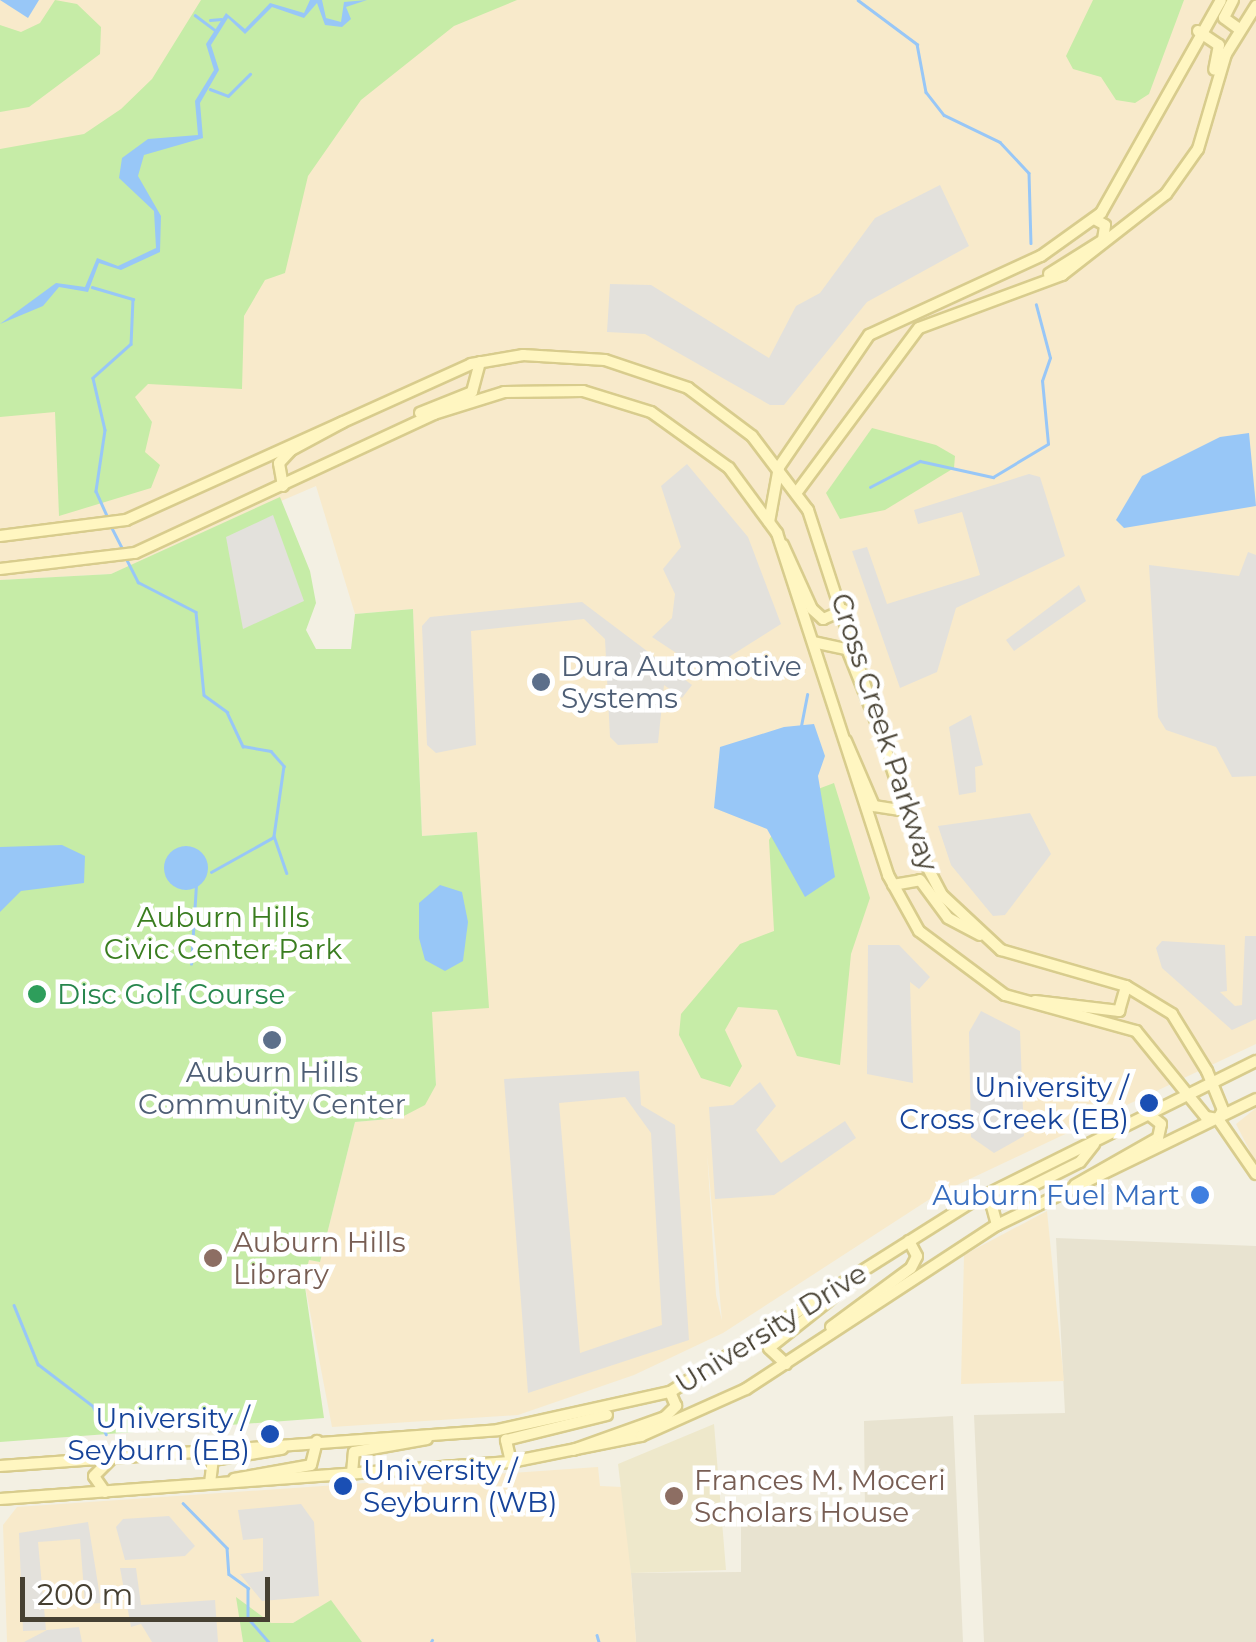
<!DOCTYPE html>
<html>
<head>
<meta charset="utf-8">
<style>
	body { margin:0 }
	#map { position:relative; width:1256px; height:1642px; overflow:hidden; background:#f3f0e3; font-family:Montserrat,sans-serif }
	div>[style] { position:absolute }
	.residential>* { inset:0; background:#e8e3d0 }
	.commercial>* { inset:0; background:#f8eacb }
	.education>* { inset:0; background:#eee8cb }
	.green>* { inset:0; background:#c6eca7 }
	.parking>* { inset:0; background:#e3e1dc }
	.water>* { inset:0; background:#98c7f7 }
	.round { border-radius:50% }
	.stream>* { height:2.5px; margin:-1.25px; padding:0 1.25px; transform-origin:1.25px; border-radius:1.25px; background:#98c7f7 }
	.roads { filter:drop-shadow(2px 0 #d8cc8d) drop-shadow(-2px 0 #d8cc8d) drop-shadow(0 2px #d8cc8d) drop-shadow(0 -2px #d8cc8d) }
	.secondary>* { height:10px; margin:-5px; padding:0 5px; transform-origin:5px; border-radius:5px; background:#fff6c1 }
	.dots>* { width:28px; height:28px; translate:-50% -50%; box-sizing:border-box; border:5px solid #fff; border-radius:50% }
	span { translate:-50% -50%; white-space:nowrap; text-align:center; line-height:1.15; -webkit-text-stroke:9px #fff; paint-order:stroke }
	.service-label { font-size:28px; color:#4e5e75 }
	.left { translate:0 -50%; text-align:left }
	.street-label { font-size:28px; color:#464032 }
	.park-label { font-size:28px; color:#3a7d20 }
	.leisure-label { font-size:28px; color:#27864d }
	.transit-label { font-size:28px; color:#164399 }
	.right { translate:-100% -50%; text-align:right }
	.shop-label { font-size:28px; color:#366cbe }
	.education-label { font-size:28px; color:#785e54 }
	.scale { position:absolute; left:20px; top:1577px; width:250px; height:45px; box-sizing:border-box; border:5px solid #464032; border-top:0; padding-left:12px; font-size:30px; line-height:35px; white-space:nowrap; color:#464032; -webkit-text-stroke:8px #fff; paint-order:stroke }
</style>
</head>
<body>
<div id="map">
	<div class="residential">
		<i style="clip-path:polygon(1056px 1238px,1256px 1246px,1256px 1642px,984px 1642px,974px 1415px,1065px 1413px)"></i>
		<i style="clip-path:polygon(953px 1416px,963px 1642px,636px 1642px,631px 1573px,741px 1572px,741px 1511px,865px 1511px,864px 1421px)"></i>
	</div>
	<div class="commercial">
		<i style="clip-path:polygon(evenodd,0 0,1256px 0,1256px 1044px,936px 1195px,723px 1333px,634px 1375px,518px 1415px,332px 1427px,304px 1280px,309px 1260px,320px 1262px,355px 1122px,400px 1118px,436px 1085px,431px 1012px,476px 832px,422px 836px,413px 609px,355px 614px,316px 486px,111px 574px,0 580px,0 0,707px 1151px,707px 1152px,722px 1321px,716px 1295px,707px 1151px)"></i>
		<i style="clip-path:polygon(1256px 1108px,1256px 1163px,1236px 1124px)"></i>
		<i style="clip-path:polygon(1047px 1211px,1064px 1381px,961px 1384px,964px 1255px)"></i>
		<i style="clip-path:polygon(598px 1467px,600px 1486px,622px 1487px,626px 1505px,636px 1642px,362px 1642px,331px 1601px,293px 1623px,271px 1623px,237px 1598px,243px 1642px,7px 1642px,3px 1525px,17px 1507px)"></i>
	</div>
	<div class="education">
		<i style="clip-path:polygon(714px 1424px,726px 1570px,631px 1573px,618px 1464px)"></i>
	</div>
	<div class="green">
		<i style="clip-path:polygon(55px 0,77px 4px,101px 27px,100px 54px,29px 107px,0 112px,0 25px,21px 32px,40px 23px)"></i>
		<i style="clip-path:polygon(201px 0,517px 0,454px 26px,361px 100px,308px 176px,285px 273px,265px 280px,244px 316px,242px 389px,148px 384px,135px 397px,152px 422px,145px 452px,160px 465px,151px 488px,59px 516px,55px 412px,0 417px,0 149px,84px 134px,121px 109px,152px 79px)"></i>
		<i style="clip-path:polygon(1093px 0,1184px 0,1149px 94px,1135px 103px,1116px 100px,1101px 77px,1073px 69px,1066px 56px)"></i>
		<i style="clip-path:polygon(872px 428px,936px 445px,955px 456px,954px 468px,885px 510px,840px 519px,826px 493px)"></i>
		<i style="clip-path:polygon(280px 497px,310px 571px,316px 603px,306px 630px,316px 649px,351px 649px,355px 614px,413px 609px,422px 836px,477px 832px,489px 1008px,432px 1012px,436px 1085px,425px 1105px,400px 1118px,355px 1122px,320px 1262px,309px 1260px,304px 1280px,324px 1418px,0 1442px,0 580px,111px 574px)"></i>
		<i style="clip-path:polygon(834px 783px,870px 898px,851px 954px,840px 1065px,797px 1056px,777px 1010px,738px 1007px,725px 1030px,742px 1066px,730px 1087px,701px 1078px,679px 1035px,681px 1014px,740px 944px,774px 931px,769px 840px,794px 798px)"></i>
		<i style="clip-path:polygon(236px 1597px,271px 1623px,293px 1623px,331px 1600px,362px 1642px,243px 1642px)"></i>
	</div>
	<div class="parking">
		<i style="clip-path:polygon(940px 185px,969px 246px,867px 302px,784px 405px,770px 405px,645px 334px,607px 332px,610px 284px,651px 285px,769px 358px,796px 306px,820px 293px,875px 218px)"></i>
		<i style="clip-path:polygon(687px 464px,748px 537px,781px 624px,705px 672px,652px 637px,672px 618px,675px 594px,663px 569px,681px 547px,661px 486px)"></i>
		<i style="clip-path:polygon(1029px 474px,1040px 477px,1065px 556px,956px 608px,937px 672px,900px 688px,852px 551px,867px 547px,887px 604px,980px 575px,962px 512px,918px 524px,914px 510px)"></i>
		<i style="clip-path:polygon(273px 515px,304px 601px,243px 629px,226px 537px)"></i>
		<i style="clip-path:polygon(1248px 552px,1256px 555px,1256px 776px,1232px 777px,1216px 747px,1166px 730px,1158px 717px,1149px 565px,1239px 576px)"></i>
		<i style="clip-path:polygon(1079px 585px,1086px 601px,1014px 651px,1006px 640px)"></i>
		<i style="clip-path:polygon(582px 602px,692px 685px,682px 698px,664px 685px,658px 743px,618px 745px,610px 737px,605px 639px,584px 619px,471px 631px,476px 745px,436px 753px,427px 745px,422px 626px,430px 617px)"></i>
		<i style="clip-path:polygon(971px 715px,983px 765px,975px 767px,976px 792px,959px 795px,949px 727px)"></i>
		<i style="clip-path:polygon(1030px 813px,1051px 854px,1005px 915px,993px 916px,951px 865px,938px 826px)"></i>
		<i style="clip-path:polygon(1245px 936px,1256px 936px,1256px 1019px,1232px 1030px,1162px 968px,1156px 948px,1162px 941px,1225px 945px,1227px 991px,1220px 992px,1235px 1006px,1242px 1005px)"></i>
		<i style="clip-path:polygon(868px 945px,899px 945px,930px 977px,919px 989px,910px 982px,913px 1083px,867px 1074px)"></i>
		<i style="clip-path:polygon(981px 1011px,1020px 1031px,1024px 1136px,994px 1153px,971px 1137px,969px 1032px)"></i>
		<i style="clip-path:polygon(evenodd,639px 1071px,641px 1105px,675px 1125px,689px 1340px,528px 1393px,504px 1079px,639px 1071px,625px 1097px,651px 1133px,662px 1325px,580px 1353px,559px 1103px,625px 1097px)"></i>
		<i style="clip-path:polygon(760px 1082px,776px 1106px,756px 1130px,781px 1163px,845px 1121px,856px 1138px,774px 1195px,715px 1199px,709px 1107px,733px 1105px)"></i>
		<i style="clip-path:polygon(301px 1504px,314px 1522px,319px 1596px,262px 1601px,240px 1574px,263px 1571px,263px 1538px,243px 1540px,238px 1510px)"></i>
		<i style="clip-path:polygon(169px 1516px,195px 1546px,185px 1556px,125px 1560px,116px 1527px,123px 1519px)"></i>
		<i style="clip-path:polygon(88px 1522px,101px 1603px,85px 1604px,80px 1539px,38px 1542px,46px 1630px,23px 1631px,19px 1533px)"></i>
		<i style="clip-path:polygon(120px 1568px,136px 1568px,141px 1605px,215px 1600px,218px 1642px,152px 1642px,141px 1624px,131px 1627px)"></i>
		<i style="clip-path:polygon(79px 1627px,82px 1642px,24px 1642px,47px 1630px)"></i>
	</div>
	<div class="water">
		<i style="clip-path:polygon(0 0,39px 0,28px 18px)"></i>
		<i style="clip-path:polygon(310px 0,322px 0,326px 18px,341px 22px,344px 2px,367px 0,346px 7px,351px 19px,342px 27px,325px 25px,317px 3px,304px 18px,272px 7px,245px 34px,228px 18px,211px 45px,219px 70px,200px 103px,203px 138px,144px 155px,138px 176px,161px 216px,160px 252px,121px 270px,99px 263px,88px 292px,59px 287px,43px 306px,0 324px,56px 283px,85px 287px,97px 258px,118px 266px,156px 248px,154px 211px,119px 178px,122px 158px,148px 139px,198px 135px,195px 101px,214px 70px,206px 44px,226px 13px,245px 29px,270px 3px,304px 13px)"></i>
		<i style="clip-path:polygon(1249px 433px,1256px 506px,1124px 528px,1116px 520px,1142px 476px,1220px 437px)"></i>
		<i style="clip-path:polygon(784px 727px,814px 724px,825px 756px,818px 776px,835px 877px,805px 897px,767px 829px,714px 808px,720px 747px)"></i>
		<i style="clip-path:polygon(62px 845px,85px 856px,84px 883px,21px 891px,0 912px,0 847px)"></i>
		<i class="round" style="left:164px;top:846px;width:44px;height:44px"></i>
		<i style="clip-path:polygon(440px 885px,462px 892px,468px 922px,463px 961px,445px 971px,425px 960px,419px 938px,419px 903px)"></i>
	</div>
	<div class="stream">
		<i style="left:858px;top:0;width:74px;rotate:36.7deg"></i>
		<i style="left:917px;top:44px;width:49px;rotate:79.4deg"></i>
		<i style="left:926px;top:92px;width:29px;rotate:52deg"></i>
		<i style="left:944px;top:115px;width:62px;rotate:25.7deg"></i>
		<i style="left:1000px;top:142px;width:42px;rotate:46.9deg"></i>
		<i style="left:1029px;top:173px;width:70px;rotate:88.4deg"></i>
		<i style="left:195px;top:15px;width:26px;rotate:37deg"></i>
		<i style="left:210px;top:20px;width:11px;rotate:-5deg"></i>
		<i style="left:210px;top:89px;width:19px;rotate:21deg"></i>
		<i style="left:228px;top:96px;width:31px;rotate:-45deg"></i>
		<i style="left:92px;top:287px;width:43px;rotate:16.3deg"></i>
		<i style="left:133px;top:299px;width:45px;rotate:92.5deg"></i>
		<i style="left:131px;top:344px;width:51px;rotate:138.2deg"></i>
		<i style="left:93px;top:378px;width:53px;rotate:77deg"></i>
		<i style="left:105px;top:430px;width:62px;rotate:98.4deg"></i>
		<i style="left:96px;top:491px;width:27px;rotate:66deg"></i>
		<i style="left:870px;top:487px;width:56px;rotate:-27.5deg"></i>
		<i style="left:920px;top:461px;width:75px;rotate:12.4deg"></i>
		<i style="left:993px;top:477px;width:64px;rotate:-31deg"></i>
		<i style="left:1048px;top:444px;width:63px;rotate:-95.4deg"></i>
		<i style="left:1042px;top:381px;width:24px;rotate:-71deg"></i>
		<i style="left:1050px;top:358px;width:55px;rotate:-104.8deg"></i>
		<i style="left:112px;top:528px;width:27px;rotate:63deg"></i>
		<i style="left:127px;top:560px;width:25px;rotate:63deg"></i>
		<i style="left:138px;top:582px;width:65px;rotate:27.3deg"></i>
		<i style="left:196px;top:612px;width:83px;rotate:84.5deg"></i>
		<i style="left:204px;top:695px;width:29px;rotate:36deg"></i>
		<i style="left:227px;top:712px;width:38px;rotate:65deg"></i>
		<i style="left:243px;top:746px;width:28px;rotate:10deg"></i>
		<i style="left:271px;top:751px;width:20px;rotate:49deg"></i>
		<i style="left:284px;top:766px;width:71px;rotate:98.1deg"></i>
		<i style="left:274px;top:836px;width:39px;rotate:71deg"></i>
		<i style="left:801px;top:726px;width:32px;rotate:-79deg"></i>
		<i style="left:211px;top:872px;width:70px;rotate:-29.1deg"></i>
		<i style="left:191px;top:964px;width:80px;rotate:-86.4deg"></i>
		<i style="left:14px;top:1305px;width:64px;rotate:67.9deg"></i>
		<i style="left:38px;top:1364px;width:69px;rotate:37.4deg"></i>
		<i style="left:93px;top:1406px;width:31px;rotate:65deg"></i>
		<i style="left:183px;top:1503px;width:63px;rotate:45.6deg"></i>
		<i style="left:227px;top:1548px;width:26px;rotate:86deg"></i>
		<i style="left:229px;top:1574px;width:24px;rotate:36deg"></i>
		<i style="left:248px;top:1588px;width:30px;rotate:90deg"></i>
		<i style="left:248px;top:1618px;width:32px;rotate:49deg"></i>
		<i style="left:597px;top:1635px;width:7px;rotate:74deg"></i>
		<i style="left:431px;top:1642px;width:2px;rotate:-63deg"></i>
	</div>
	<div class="roads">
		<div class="secondary">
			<i style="left:1233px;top:0;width:20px;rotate:117deg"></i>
			<i style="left:1224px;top:18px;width:19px;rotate:36deg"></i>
			<i style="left:1198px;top:31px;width:25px;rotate:34deg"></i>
			<i style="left:1219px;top:45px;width:25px;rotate:101deg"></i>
			<i style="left:1049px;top:274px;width:64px;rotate:-32.2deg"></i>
			<i style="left:1103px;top:240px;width:15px;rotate:-82deg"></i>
			<i style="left:1105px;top:225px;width:13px;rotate:-151deg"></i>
			<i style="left:420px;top:413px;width:56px;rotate:-22deg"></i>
			<i style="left:472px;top:392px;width:31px;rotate:-75deg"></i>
			<i style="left:283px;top:486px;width:23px;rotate:-100deg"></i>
			<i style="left:279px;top:463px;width:18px;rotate:-47deg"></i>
			<i style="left:291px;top:450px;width:59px;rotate:-28.3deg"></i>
			<i style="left:797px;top:492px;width:204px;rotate:-53.4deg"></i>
			<i style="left:919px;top:328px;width:153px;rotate:-20.3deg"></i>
			<i style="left:1062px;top:275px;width:132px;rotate:-37.9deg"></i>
			<i style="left:1166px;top:194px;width:55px;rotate:-54.6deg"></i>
			<i style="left:1198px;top:149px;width:99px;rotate:-73.6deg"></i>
			<i style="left:1226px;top:54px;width:57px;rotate:-58deg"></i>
			<i style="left:769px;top:522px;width:56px;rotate:-79.7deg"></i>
			<i style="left:779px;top:467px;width:160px;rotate:-55.7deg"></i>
			<i style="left:869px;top:335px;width:189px;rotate:-24.7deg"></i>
			<i style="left:1041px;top:256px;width:74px;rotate:-35.6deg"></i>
			<i style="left:1101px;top:213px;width:244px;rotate:-60.6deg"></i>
			<i style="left:0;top:536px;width:127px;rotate:-7.2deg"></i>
			<i style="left:126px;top:520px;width:379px;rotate:-24.3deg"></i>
			<i style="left:471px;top:364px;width:53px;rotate:-9.8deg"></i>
			<i style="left:523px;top:355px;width:82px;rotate:3.5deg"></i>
			<i style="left:605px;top:360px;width:88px;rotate:18.6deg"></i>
			<i style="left:688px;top:388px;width:80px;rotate:36.9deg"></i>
			<i style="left:752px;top:436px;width:93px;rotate:52.9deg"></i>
			<i style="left:808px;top:510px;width:356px;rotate:72deg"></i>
			<i style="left:918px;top:849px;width:52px;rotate:62.4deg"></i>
			<i style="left:942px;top:895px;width:81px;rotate:43deg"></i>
			<i style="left:1001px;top:950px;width:130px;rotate:16.1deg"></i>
			<i style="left:1126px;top:986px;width:54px;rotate:31.3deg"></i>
			<i style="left:1172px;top:1014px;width:67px;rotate:58.4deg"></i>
			<i style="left:1207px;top:1071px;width:42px;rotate:67.7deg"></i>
			<i style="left:1223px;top:1110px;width:10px;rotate:119deg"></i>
			<i style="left:783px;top:545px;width:70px;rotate:65.6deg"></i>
			<i style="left:812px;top:609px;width:15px;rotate:42deg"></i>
			<i style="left:823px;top:619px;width:23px;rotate:-23deg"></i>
			<i style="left:0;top:569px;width:136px;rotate:-6.8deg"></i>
			<i style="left:135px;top:553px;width:330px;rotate:-24.9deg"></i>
			<i style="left:434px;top:414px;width:73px;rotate:-17.4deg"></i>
			<i style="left:504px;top:392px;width:79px;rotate:-0.7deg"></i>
			<i style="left:583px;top:391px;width:71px;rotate:17.2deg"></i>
			<i style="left:651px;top:412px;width:96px;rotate:35.7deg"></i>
			<i style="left:729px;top:468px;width:81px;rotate:53.6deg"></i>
			<i style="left:777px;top:533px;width:360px;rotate:72deg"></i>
			<i style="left:888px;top:875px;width:64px;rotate:61deg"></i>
			<i style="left:919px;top:931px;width:107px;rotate:36.7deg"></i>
			<i style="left:1005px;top:995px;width:136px;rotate:15.4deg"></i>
			<i style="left:1136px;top:1031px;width:111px;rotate:50.9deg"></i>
			<i style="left:1206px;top:1117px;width:12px;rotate:9deg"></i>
			<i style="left:813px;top:642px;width:35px;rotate:12deg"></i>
			<i style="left:847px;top:649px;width:86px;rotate:68.2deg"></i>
			<i style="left:846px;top:741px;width:71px;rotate:66.7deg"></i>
			<i style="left:874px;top:806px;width:33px;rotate:9deg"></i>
			<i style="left:893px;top:885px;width:27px;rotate:-10deg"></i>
			<i style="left:920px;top:880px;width:47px;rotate:53.6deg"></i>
			<i style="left:948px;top:918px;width:36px;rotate:28deg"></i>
			<i style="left:1035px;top:1001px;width:85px;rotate:6.8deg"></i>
			<i style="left:1119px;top:1011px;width:26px;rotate:-74deg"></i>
			<i style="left:1218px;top:1119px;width:67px;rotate:55.4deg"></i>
			<i style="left:1075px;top:1185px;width:95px;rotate:-29.5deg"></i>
			<i style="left:1158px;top:1138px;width:14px;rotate:-78deg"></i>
			<i style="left:1161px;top:1124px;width:16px;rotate:-142deg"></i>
			<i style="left:997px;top:1225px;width:20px;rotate:-105deg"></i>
			<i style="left:992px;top:1206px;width:98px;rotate:-26.6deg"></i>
			<i style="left:1080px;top:1162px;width:23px;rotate:-52deg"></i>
			<i style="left:831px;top:1327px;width:99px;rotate:-36.4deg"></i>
			<i style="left:911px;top:1268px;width:13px;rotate:-63deg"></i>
			<i style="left:917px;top:1256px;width:17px;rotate:-118deg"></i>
			<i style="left:786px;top:1364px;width:23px;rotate:-137deg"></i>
			<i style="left:769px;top:1348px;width:100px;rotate:-38.5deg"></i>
			<i style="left:573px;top:1450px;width:98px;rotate:-19.7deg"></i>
			<i style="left:665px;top:1417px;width:16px;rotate:-45deg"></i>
			<i style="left:676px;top:1406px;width:15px;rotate:-113deg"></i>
			<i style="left:511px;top:1462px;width:23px;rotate:-103deg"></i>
			<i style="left:506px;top:1440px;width:104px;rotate:-13.9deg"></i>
			<i style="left:0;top:1466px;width:499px;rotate:-4.1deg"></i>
			<i style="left:498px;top:1430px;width:176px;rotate:-12.5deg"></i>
			<i style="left:670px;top:1392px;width:357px;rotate:-32.2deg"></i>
			<i style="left:972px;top:1202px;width:317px;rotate:-26.4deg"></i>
			<i style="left:352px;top:1473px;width:21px;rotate:-85deg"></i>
			<i style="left:354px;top:1452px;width:74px;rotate:-10.1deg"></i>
			<i style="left:234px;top:1479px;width:78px;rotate:-10.3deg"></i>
			<i style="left:311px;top:1465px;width:25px;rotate:-76deg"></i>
			<i style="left:210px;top:1483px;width:23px;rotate:-83deg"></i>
			<i style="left:213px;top:1460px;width:70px;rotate:-9.1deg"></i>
			<i style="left:105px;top:1492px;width:19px;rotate:-125deg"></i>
			<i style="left:94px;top:1476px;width:24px;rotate:-45deg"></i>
			<i style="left:0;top:1499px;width:512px;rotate:-4.14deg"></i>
			<i style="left:511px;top:1462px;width:133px;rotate:-11.3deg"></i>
			<i style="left:641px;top:1436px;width:115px;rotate:-24.1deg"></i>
			<i style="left:746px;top:1389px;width:300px;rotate:-33.2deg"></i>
			<i style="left:997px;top:1225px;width:288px;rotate:-25.9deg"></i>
		</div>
	</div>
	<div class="dots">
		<i style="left:541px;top:682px;background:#5c6f8a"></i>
		<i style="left:37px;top:994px;background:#2e9e5b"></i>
		<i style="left:272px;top:1040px;background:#5c6f8a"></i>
		<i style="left:1149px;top:1103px;background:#1a4fb4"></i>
		<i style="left:1200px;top:1195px;background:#3f7fe0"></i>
		<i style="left:213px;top:1258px;background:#8d6e63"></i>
		<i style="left:270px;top:1434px;background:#1a4fb4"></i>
		<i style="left:343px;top:1486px;background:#1a4fb4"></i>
		<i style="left:674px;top:1496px;background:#8d6e63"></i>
	</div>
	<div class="service-label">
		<span class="left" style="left:561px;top:682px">Dura Automotive<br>Systems</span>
		<span style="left:272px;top:1088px">Auburn Hills<br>Community Center</span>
	</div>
	<div class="street-label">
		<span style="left:885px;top:732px;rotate:72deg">Cross Creek Parkway</span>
		<span style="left:771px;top:1328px;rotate:-32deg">University Drive</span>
	</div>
	<div class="park-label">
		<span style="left:223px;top:933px">Auburn Hills<br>Civic Center Park</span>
	</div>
	<div class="leisure-label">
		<span class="left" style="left:57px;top:994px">Disc Golf Course</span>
	</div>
	<div class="transit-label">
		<span class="right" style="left:1129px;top:1103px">University /<br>Cross Creek (EB)</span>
		<span class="right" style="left:250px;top:1434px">University /<br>Seyburn (EB)</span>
		<span class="left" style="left:363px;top:1486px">University /<br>Seyburn (WB)</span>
	</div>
	<div class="shop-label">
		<span class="right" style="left:1180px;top:1195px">Auburn Fuel Mart</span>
	</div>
	<div class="education-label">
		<span class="left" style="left:233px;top:1258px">Auburn Hills<br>Library</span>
		<span class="left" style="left:694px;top:1496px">Frances M. Moceri<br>Scholars House</span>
	</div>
	<div class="scale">200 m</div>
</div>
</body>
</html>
